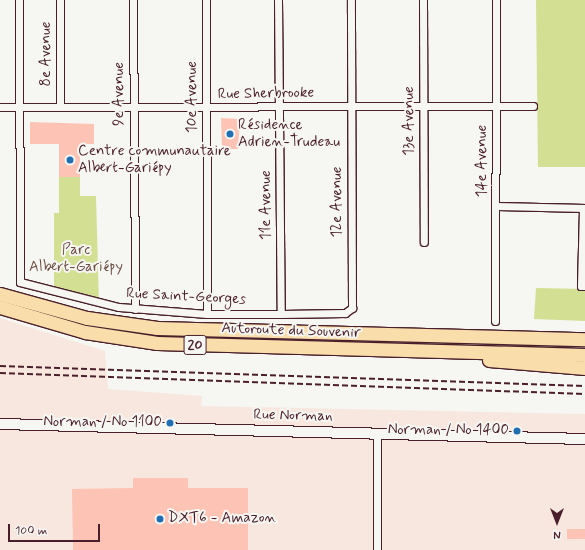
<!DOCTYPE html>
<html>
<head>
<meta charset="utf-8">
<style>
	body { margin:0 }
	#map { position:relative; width:585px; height:550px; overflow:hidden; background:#f6f6f2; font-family:Mynerve,sans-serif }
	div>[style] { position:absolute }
	.built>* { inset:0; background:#f8e7df }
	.green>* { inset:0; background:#d3e093 }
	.building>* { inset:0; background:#fdc3b4 }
	.roads { filter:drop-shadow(1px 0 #4a1f2b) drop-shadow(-1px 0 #4a1f2b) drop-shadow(0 1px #4a1f2b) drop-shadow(0 -1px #4a1f2b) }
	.street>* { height:7px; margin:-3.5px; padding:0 3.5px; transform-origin:3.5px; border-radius:3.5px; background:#f6f6f2 }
	.secondary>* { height:10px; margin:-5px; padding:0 5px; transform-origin:5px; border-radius:5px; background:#f6f6f2 }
	.highway>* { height:13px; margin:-6.5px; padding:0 6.5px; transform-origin:6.5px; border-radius:6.5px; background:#f9deab }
	.rail>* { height:2px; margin-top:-1px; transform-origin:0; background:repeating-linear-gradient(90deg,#4a1f2b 0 6px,transparent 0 9px) }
	.dots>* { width:11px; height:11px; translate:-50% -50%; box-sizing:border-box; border:2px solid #f6f6f2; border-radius:50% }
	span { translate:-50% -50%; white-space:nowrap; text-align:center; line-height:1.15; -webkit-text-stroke:4px #f6f6f2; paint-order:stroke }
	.shield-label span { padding:1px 3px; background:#f6f6f2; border:1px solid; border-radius:3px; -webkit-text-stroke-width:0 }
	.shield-label { font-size:14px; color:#4a1f2b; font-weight:700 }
	.street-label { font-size:15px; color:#4a1f2b }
	.poi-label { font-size:15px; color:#4a1f2b }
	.left { translate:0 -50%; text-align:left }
	.right { translate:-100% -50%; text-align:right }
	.park-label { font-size:15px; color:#6c4f45 }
	.north { position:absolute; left:537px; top:502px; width:40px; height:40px; -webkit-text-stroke:3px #f6f6f2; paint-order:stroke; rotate:180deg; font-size:11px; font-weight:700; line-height:16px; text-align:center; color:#4a1f2b }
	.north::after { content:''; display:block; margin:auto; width:14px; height:18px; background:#4a1f2b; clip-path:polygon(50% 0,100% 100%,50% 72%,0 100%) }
	.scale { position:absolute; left:8px; top:524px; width:92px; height:18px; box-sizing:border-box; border:2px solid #4a1f2b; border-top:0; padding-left:5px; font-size:12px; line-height:14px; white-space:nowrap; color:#4a1f2b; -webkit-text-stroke:3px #f6f6f2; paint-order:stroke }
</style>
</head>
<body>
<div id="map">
	<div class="built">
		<i style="clip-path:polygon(0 318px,105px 351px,108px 389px,202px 396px,201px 406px,585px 414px,585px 550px,0 550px)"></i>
	</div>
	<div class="green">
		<i style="clip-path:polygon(536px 0,585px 0,585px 167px,538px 167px)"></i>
		<i style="clip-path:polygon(59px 177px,80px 177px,80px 196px,96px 196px,99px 304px,54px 292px,54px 213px,59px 213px)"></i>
		<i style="clip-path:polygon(536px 288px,585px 289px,585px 321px,534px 319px)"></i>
	</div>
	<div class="building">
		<i style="clip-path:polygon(221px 118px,240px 119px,238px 149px,222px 149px)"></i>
		<i style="clip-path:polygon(30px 122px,94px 124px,94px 144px,80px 144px,80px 177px,59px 177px,59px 144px,30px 144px)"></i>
		<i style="clip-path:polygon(133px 478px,188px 478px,188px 488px,248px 488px,248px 550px,73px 550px,72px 489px,133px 488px)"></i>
		<i style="clip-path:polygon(567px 529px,585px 529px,585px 539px,567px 539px)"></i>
	</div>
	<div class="roads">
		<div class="street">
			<i style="left:19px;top:0;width:282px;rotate:89.8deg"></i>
			<i style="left:20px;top:282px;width:102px;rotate:14.2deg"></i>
			<i style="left:119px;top:307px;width:88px;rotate:4.5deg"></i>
			<i style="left:207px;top:314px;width:74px"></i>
			<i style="left:281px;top:314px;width:64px;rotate:-0.9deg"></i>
			<i style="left:345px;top:313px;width:9px;rotate:-36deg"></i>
			<i style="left:352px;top:308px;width:308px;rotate:-90.2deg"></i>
			<i style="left:60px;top:0;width:107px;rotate:90deg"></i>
			<i style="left:133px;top:0;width:309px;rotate:89.6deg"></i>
			<i style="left:206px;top:0;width:314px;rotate:89.8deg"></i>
			<i style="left:278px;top:0;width:314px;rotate:89.5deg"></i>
			<i style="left:423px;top:0;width:242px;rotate:89.8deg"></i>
			<i style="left:0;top:107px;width:533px;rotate:-0.11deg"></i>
			<i style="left:497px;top:206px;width:88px;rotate:1.3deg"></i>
			<i style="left:583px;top:208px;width:78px;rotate:91.5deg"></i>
			<i style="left:581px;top:286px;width:4px"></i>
			<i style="left:495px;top:321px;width:321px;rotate:-89.8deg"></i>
			<i style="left:377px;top:432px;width:118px;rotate:90deg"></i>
		</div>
		<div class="secondary">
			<i style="left:0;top:424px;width:585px;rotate:1.47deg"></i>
		</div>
		<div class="highway">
			<i style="left:0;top:294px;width:90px;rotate:15.4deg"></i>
			<i style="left:87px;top:318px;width:71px;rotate:8.1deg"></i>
			<i style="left:157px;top:328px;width:428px;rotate:1.5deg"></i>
			<i style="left:0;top:307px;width:89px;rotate:16.4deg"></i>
			<i style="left:85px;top:332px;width:73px;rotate:8.7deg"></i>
			<i style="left:157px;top:343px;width:428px;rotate:1.6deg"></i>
			<i style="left:489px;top:360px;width:96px;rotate:4.8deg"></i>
		</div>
	</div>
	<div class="rail">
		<i style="left:0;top:366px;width:585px;rotate:1.96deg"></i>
		<i style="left:0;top:373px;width:585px;rotate:2.06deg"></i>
	</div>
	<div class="dots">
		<i style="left:230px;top:134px;background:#1f6fb2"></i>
		<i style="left:70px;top:160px;background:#1f6fb2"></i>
		<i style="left:170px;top:423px;background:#1f6fb2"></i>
		<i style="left:517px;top:431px;background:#1f6fb2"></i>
		<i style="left:160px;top:519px;background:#1f6fb2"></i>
	</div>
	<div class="shield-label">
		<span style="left:195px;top:345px">20</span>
	</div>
	<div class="street-label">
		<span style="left:47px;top:54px;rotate:-90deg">8e Avenue</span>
		<span style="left:120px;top:94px;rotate:-90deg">9e Avenue</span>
		<span style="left:266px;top:94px;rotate:-1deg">Rue Sherbrooke</span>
		<span style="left:193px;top:97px;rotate:-90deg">10e Avenue</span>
		<span style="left:410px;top:121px;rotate:-90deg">13e Avenue</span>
		<span style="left:483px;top:161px;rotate:-90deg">14e Avenue</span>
		<span style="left:338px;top:202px;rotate:-90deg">12e Avenue</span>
		<span style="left:267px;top:205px;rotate:-90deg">11e Avenue</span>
		<span style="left:186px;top:297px;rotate:3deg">Rue Saint-Georges</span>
		<span style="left:291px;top:331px;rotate:2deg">Autoroute du Souvenir</span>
		<span style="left:293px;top:416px;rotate:1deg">Rue Norman</span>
	</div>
	<div class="poi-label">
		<span class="left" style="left:238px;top:134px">Résidence<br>Adrien-Trudeau</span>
		<span class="left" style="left:78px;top:160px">Centre communautaire<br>Albert-Gariépy</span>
		<span class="right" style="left:162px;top:423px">Norman / No 1100</span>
		<span class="right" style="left:509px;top:431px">Norman / No 1400</span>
		<span class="left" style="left:168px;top:519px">DXT6 - Amazon</span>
	</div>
	<div class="park-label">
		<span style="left:76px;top:259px">Parc<br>Albert-Gariépy</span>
	</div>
	<div class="north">N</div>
	<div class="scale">100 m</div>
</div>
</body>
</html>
